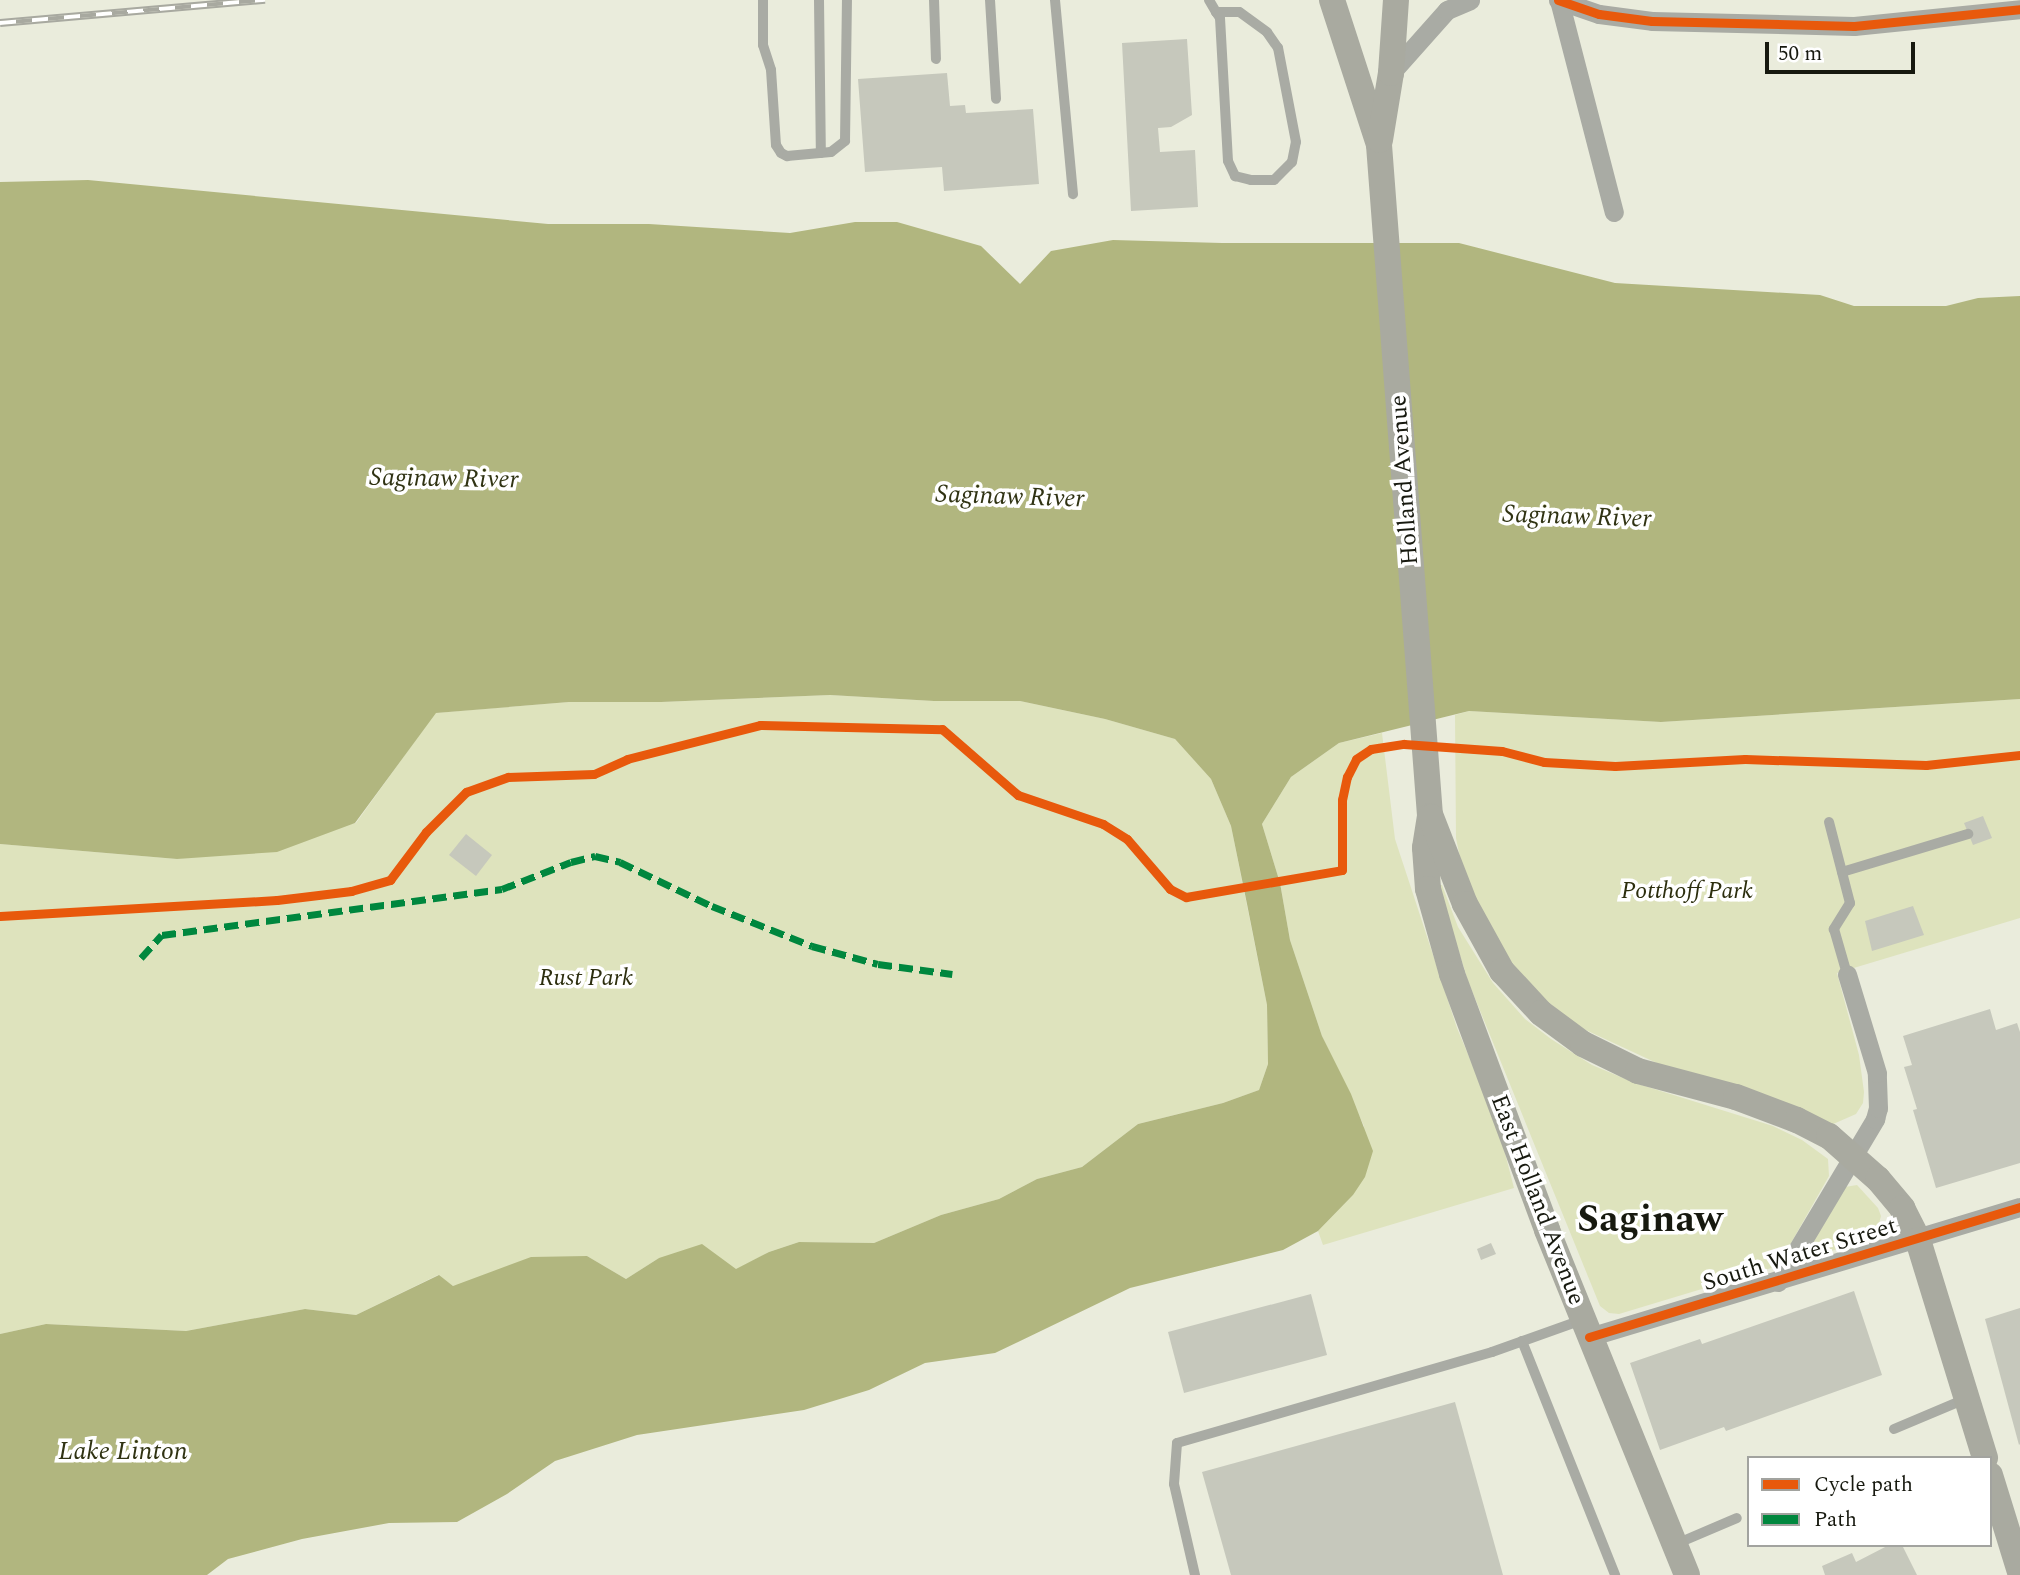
<!DOCTYPE html>
<html>
<head>
<meta charset="utf-8">
<style>
	body { margin:0 }
	#map { position:relative; width:2020px; height:1575px; overflow:hidden; background:#eaecdc; font-family:Spectral,serif }
	div>[style] { position:absolute }
	.green>* { inset:0; background:#dee3bd }
	.water>* { inset:0; background:#b1b67f }
	.building>* { inset:0; background:#c6c8bc }
	.lane>* { height:10px; margin:-5px; padding:0 5px; transform-origin:5px; border-radius:5px; background:#a9aba4 }
	.street>* { height:19px; margin:-9.5px; padding:0 9.5px; transform-origin:9.5px; border-radius:9.5px; background:#a9aba4 }
	.secondary>* { height:26px; margin:-13px; padding:0 13px; transform-origin:13px; border-radius:13px; background:#a9aaa0 }
	.rail>* { height:8px; margin-top:-4px; transform-origin:0; background:repeating-linear-gradient(90deg,#fff 0 16px,#a8a9a0 0 32px); box-sizing:border-box; border-block:2px solid #a8a9a0 }
	.quiet>* { height:7px; margin-top:-3.5px; transform-origin:0; background:repeating-linear-gradient(90deg,#00873e 0 14px,transparent 0 21px) }
	.cycleway>* { height:9px; margin:-4.5px; padding:0 4.5px; transform-origin:4.5px; border-radius:4.5px; background:#e8590c }
	span { translate:-50% -50%; white-space:nowrap; text-align:center; line-height:1.15; -webkit-text-stroke:7px #fff; paint-order:stroke }
	.street-label { font-size:24px; color:#17190f }
	.park-label { font-size:24px; color:#2c2e0e; font-style:italic }
	.water-label { font-size:26px; color:#303313; font-style:italic }
	.town-label { font-size:38px; color:#17190f; font-weight:700 }
	.legend { position:absolute; left:1747px; top:1456px; width:245px; height:91px; box-sizing:border-box; background:#fff; border:2px solid #a2a39f; margin:0; padding:9px 12px; list-style:none; font-size:21px; color:#17190f }
	.legend li { display:flex; align-items:center; gap:14px; height:35px }
	.legend b { width:35px; border:2px solid #a2a39f }
	.scale { position:absolute; left:1765px; top:42px; width:150px; height:32px; box-sizing:border-box; border:4px solid #17190f; border-top:0; padding-left:9px; font-size:21px; line-height:24px; white-space:nowrap; color:#17190f; -webkit-text-stroke:5px #fff; paint-order:stroke }
</style>
</head>
<body>
<div id="map">
	<div class="green">
		<i style="clip-path:polygon(830px 695px,934px 701px,1020px 701px,1105px 719px,1175px 739px,1211px 779px,1231px 826px,1267px 1005px,1268px 1064px,1259px 1090px,1223px 1103px,1138px 1124px,1082px 1167px,1037px 1179px,999px 1199px,941px 1215px,874px 1243px,799px 1242px,769px 1252px,736px 1270px,659px 1258px,626px 1279px,587px 1256px,453px 1286px,438px 1275px,356px 1315px,305px 1309px,186px 1331px,46px 1324px,0 1334px,0 844px,177px 859px,356px 823px,435px 713px,569px 702px,661px 702px)"></i>
		<i style="clip-path:polygon(2020px 699px,2020px 918px,1837px 973px,1859px 1055px,1864px 1092px,1863px 1103px,1856px 1114px,1831px 1125px,1661px 1065px,1575px 1025px,1532px 988px,1499px 947px,1462px 868px,1456px 838px,1455px 715px,1469px 711px,1661px 722px)"></i>
		<i style="clip-path:polygon(1382px 733px,1395px 839px,1457px 1028px,1498px 1126px,1514px 1188px,1323px 1245px,1318px 1231px,1353px 1195px,1364px 1126px,1322px 1036px,1290px 940px,1280px 883px,1262px 824px,1291px 777px,1339px 743px)"></i>
		<i style="clip-path:polygon(1438px 885px,1442px 885px,1458px 927px,1493px 983px,1525px 1019px,1551px 1039px,1592px 1065px,1635px 1083px,1773px 1126px,1802px 1140px,1828px 1159px,1829px 1176px,1778px 1266px,1619px 1314px,1609px 1313px,1600px 1306px,1468px 981px)"></i>
		<i style="clip-path:polygon(1857px 1185px,1878px 1208px,1881px 1216px,1876px 1234px,1868px 1239px,1807px 1259px,1807px 1250px,1845px 1187px)"></i>
	</div>
	<div class="water">
		<i style="clip-path:polygon(88px 180px,548px 224px,649px 224px,790px 233px,855px 222px,897px 222px,981px 246px,1020px 284px,1051px 251px,1113px 240px,1222px 243px,1459px 243px,1615px 283px,1820px 295px,1854px 306px,1946px 306px,1978px 298px,2020px 296px,2020px 699px,1661px 722px,1469px 711px,1339px 743px,1291px 777px,1262px 824px,1280px 883px,1290px 940px,1322px 1036px,1351px 1094px,1373px 1151px,1365px 1177px,1353px 1195px,1318px 1231px,1283px 1250px,1130px 1288px,995px 1353px,925px 1363px,869px 1390px,804px 1410px,637px 1435px,555px 1461px,507px 1494px,457px 1522px,389px 1523px,302px 1539px,228px 1559px,207px 1575px,0 1575px,0 1334px,46px 1324px,186px 1331px,305px 1309px,356px 1315px,439px 1275px,453px 1286px,531px 1257px,587px 1256px,626px 1279px,659px 1258px,702px 1244px,736px 1269px,769px 1252px,799px 1242px,874px 1243px,941px 1215px,999px 1199px,1037px 1179px,1082px 1167px,1138px 1124px,1223px 1103px,1259px 1090px,1268px 1064px,1267px 1005px,1247px 904px,1231px 826px,1211px 779px,1175px 739px,1105px 719px,1020px 701px,934px 701px,830px 695px,661px 702px,569px 702px,436px 713px,355px 823px,277px 852px,177px 859px,0 844px,0 182px)"></i>
	</div>
	<div class="building">
		<i style="clip-path:polygon(1187px 39px,1192px 115px,1171px 127px,1158px 128px,1160px 152px,1195px 150px,1198px 207px,1131px 211px,1122px 43px)"></i>
		<i style="clip-path:polygon(947px 73px,950px 106px,965px 105px,966px 113px,1033px 109px,1039px 184px,944px 191px,942px 167px,865px 172px,858px 79px)"></i>
		<i style="clip-path:polygon(1983px 816px,1992px 838px,1973px 845px,1964px 823px)"></i>
		<i style="clip-path:polygon(466px 834px,492px 855px,476px 876px,449px 855px)"></i>
		<i style="clip-path:polygon(1913px 906px,1924px 935px,1872px 951px,1865px 921px)"></i>
		<i style="clip-path:polygon(1990px 1009px,1996px 1030px,2017px 1023px,2020px 1032px,2020px 1163px,1936px 1188px,1913px 1110px,1917px 1109px,1904px 1067px,1912px 1065px,1903px 1036px)"></i>
		<i style="clip-path:polygon(1491px 1243px,1496px 1254px,1481px 1260px,1477px 1249px)"></i>
		<i style="clip-path:polygon(1854px 1291px,1882px 1375px,1726px 1431px,1724px 1427px,1660px 1450px,1630px 1363px,1700px 1339px,1702px 1344px)"></i>
		<i style="clip-path:polygon(1311px 1294px,1327px 1355px,1184px 1393px,1168px 1332px)"></i>
		<i style="clip-path:polygon(2020px 1308px,2020px 1444px,2019px 1445px,1985px 1319px)"></i>
		<i style="clip-path:polygon(1455px 1402px,1503px 1575px,1231px 1575px,1202px 1472px)"></i>
		<i style="clip-path:polygon(1889px 1545px,1902px 1545px,1917px 1575px,1825px 1575px,1822px 1566px,1852px 1553px,1856px 1562px)"></i>
	</div>
	<div class="lane">
		<i style="left:763px;top:0;width:45px;rotate:90deg"></i>
		<i style="left:763px;top:45px;width:26px;rotate:72deg"></i>
		<i style="left:771px;top:70px;width:75px;rotate:86.2deg"></i>
		<i style="left:776px;top:145px;width:9px;rotate:58deg"></i>
		<i style="left:781px;top:153px;width:7px;rotate:27deg"></i>
		<i style="left:787px;top:156px;width:44px;rotate:-5.2deg"></i>
		<i style="left:831px;top:152px;width:18px;rotate:-38deg"></i>
		<i style="left:845px;top:141px;width:141px;rotate:-89.2deg"></i>
		<i style="left:819px;top:0;width:153px;rotate:89.3deg"></i>
		<i style="left:934px;top:0;width:59px;rotate:88.1deg"></i>
		<i style="left:990px;top:0;width:99px;rotate:86.5deg"></i>
		<i style="left:1055px;top:0;width:195px;rotate:84.7deg"></i>
		<i style="left:1209px;top:0;width:14px;rotate:60deg"></i>
		<i style="left:1216px;top:12px;width:7px;rotate:56deg"></i>
		<i style="left:1220px;top:18px;width:143px;rotate:86.8deg"></i>
		<i style="left:1228px;top:161px;width:17px;rotate:65deg"></i>
		<i style="left:1235px;top:176px;width:16px;rotate:14deg"></i>
		<i style="left:1251px;top:180px;width:23px"></i>
		<i style="left:1274px;top:180px;width:25px;rotate:-45deg"></i>
		<i style="left:1292px;top:162px;width:20px;rotate:-79deg"></i>
		<i style="left:1296px;top:142px;width:96px;rotate:-100.8deg"></i>
		<i style="left:1278px;top:48px;width:19px;rotate:-125deg"></i>
		<i style="left:1267px;top:32px;width:34px;rotate:-144deg"></i>
		<i style="left:1239px;top:12px;width:23px;rotate:180deg"></i>
		<i style="left:1829px;top:822px;width:84px;rotate:75.5deg"></i>
		<i style="left:1850px;top:903px;width:31px;rotate:122deg"></i>
		<i style="left:1834px;top:929px;width:47px;rotate:73.9deg"></i>
		<i style="left:1842px;top:872px;width:132px;rotate:-16.8deg"></i>
		<i style="left:1522px;top:1341px;width:252px;rotate:68.3deg"></i>
		<i style="left:1894px;top:1429px;width:77px;rotate:-22.9deg"></i>
		<i style="left:1676px;top:1544px;width:66px;rotate:-23.1deg"></i>
		<i style="left:1195px;top:1575px;width:93px;rotate:-103deg"></i>
		<i style="left:1174px;top:1484px;width:41px;rotate:-85.8deg"></i>
		<i style="left:1177px;top:1443px;width:328px;rotate:-16.1deg"></i>
		<i style="left:1492px;top:1352px;width:96px;rotate:-19.6deg"></i>
	</div>
	<div class="street">
		<i style="left:1558px;top:0;width:43px;rotate:18.9deg"></i>
		<i style="left:1599px;top:14px;width:53px;rotate:7.5deg"></i>
		<i style="left:1652px;top:21px;width:202px;rotate:1.4deg"></i>
		<i style="left:1854px;top:26px;width:167px;rotate:-5.8deg"></i>
		<i style="left:1559px;top:0;width:219px;rotate:75.5deg"></i>
		<i style="left:1391px;top:73px;width:84px;rotate:-48.4deg"></i>
		<i style="left:1447px;top:10px;width:25px;rotate:-23deg"></i>
		<i style="left:1778px;top:1282px;width:190px;rotate:-59.2deg"></i>
		<i style="left:1875px;top:1119px;width:11px;rotate:-75deg"></i>
		<i style="left:1878px;top:1108px;width:35px;rotate:-92deg"></i>
		<i style="left:1877px;top:1073px;width:103px;rotate:-106.9deg"></i>
		<i style="left:1589px;top:1337px;width:450px;rotate:-16.8deg"></i>
	</div>
	<div class="secondary">
		<i style="left:1332px;top:0;width:152px;rotate:72deg"></i>
		<i style="left:1379px;top:145px;width:673px;rotate:85.65deg"></i>
		<i style="left:1430px;top:816px;width:32px;rotate:99deg"></i>
		<i style="left:1425px;top:848px;width:41px;rotate:85.8deg"></i>
		<i style="left:1428px;top:889px;width:88px;rotate:74.2deg"></i>
		<i style="left:1452px;top:974px;width:273px;rotate:69.6deg"></i>
		<i style="left:1547px;top:1230px;width:372px;rotate:67.9deg"></i>
		<i style="left:1380px;top:140px;width:68px;rotate:-80.7deg"></i>
		<i style="left:1391px;top:73px;width:73px;rotate:-86.1deg"></i>
		<i style="left:1431px;top:817px;width:93px;rotate:68.7deg"></i>
		<i style="left:1465px;top:904px;width:77px;rotate:61.1deg"></i>
		<i style="left:1502px;top:971px;width:57px;rotate:47.1deg"></i>
		<i style="left:1541px;top:1013px;width:52px;rotate:36.4deg"></i>
		<i style="left:1583px;top:1044px;width:61px;rotate:26.1deg"></i>
		<i style="left:1638px;top:1071px;width:101px;rotate:14.9deg"></i>
		<i style="left:1736px;top:1097px;width:65px;rotate:20.7deg"></i>
		<i style="left:1797px;top:1120px;width:36px;rotate:27deg"></i>
		<i style="left:1829px;top:1136px;width:65px;rotate:41.3deg"></i>
		<i style="left:1878px;top:1179px;width:38px;rotate:50deg"></i>
		<i style="left:1902px;top:1208px;width:36px;rotate:63deg"></i>
		<i style="left:1918px;top:1240px;width:228px;rotate:72.9deg"></i>
		<i style="left:1990px;top:1475px;width:102px;rotate:72.8deg"></i>
	</div>
	<div class="rail">
		<i style="left:0;top:23px;width:266px;rotate:-5deg"></i>
	</div>
	<div class="quiet">
		<i style="left:141px;top:958px;width:31px;rotate:-48deg"></i>
		<i style="left:162px;top:935px;width:343px;rotate:-7.7deg"></i>
		<i style="left:502px;top:889px;width:74px;rotate:-21.4deg"></i>
		<i style="left:571px;top:862px;width:25px;rotate:-14deg"></i>
		<i style="left:595px;top:856px;width:26px;rotate:13deg"></i>
		<i style="left:620px;top:862px;width:102px;rotate:25.6deg"></i>
		<i style="left:712px;top:906px;width:108px;rotate:21.8deg"></i>
		<i style="left:812px;top:946px;width:68px;rotate:15.3deg"></i>
		<i style="left:878px;top:964px;width:75px;rotate:7.7deg"></i>
	</div>
	<div class="cycleway">
		<i style="left:1558px;top:0;width:43px;rotate:18.9deg"></i>
		<i style="left:1599px;top:14px;width:53px;rotate:7.5deg"></i>
		<i style="left:1652px;top:21px;width:202px;rotate:1.4deg"></i>
		<i style="left:1854px;top:26px;width:167px;rotate:-5.8deg"></i>
		<i style="left:0;top:916px;width:277px;rotate:-3.3deg"></i>
		<i style="left:277px;top:900px;width:75px;rotate:-6.9deg"></i>
		<i style="left:351px;top:891px;width:41px;rotate:-15.8deg"></i>
		<i style="left:390px;top:880px;width:60px;rotate:-53.1deg"></i>
		<i style="left:426px;top:832px;width:57px;rotate:-45deg"></i>
		<i style="left:466px;top:792px;width:45px;rotate:-19.7deg"></i>
		<i style="left:508px;top:777px;width:86px;rotate:-2deg"></i>
		<i style="left:594px;top:774px;width:36px;rotate:-24deg"></i>
		<i style="left:627px;top:759px;width:137px;rotate:-14.3deg"></i>
		<i style="left:760px;top:725px;width:182px;rotate:1.3deg"></i>
		<i style="left:942px;top:729px;width:101px;rotate:41deg"></i>
		<i style="left:1018px;top:795px;width:90px;rotate:18.8deg"></i>
		<i style="left:1103px;top:824px;width:28px;rotate:32deg"></i>
		<i style="left:1127px;top:839px;width:66px;rotate:49.3deg"></i>
		<i style="left:1170px;top:889px;width:18px;rotate:27deg"></i>
		<i style="left:1186px;top:897px;width:158px;rotate:-9.8deg"></i>
		<i style="left:1342px;top:870px;width:70px;rotate:-90deg"></i>
		<i style="left:1342px;top:800px;width:24px;rotate:-78deg"></i>
		<i style="left:1347px;top:777px;width:20px;rotate:-63deg"></i>
		<i style="left:1356px;top:759px;width:18px;rotate:-34deg"></i>
		<i style="left:1371px;top:749px;width:33px;rotate:-9deg"></i>
		<i style="left:1404px;top:744px;width:98px;rotate:4.1deg"></i>
		<i style="left:1502px;top:751px;width:43px;rotate:14.7deg"></i>
		<i style="left:1544px;top:762px;width:71px;rotate:3.2deg"></i>
		<i style="left:1615px;top:766px;width:130px;rotate:-3.1deg"></i>
		<i style="left:1745px;top:759px;width:181px;rotate:1.9deg"></i>
		<i style="left:1926px;top:765px;width:95px;rotate:-6.1deg"></i>
		<i style="left:1589px;top:1337px;width:450px;rotate:-16.8deg"></i>
	</div>
	<div class="street-label">
		<span style="left:1405px;top:480px;rotate:-94deg">Holland Avenue</span>
		<span style="left:1537px;top:1200px;rotate:69deg">East Holland Avenue</span>
		<span style="left:1800px;top:1255px;rotate:-17deg">South Water Street</span>
	</div>
	<div class="park-label">
		<span style="left:1687px;top:892px">Potthoff Park</span>
		<span style="left:586px;top:979px">Rust Park</span>
	</div>
	<div class="water-label">
		<span style="left:444px;top:479px;rotate:1deg">Saginaw River</span>
		<span style="left:1010px;top:497px;rotate:2deg">Saginaw River</span>
		<span style="left:1577px;top:517px;rotate:2deg">Saginaw River</span>
		<span style="left:123px;top:1452px">Lake Linton</span>
	</div>
	<div class="town-label">
		<span style="left:1650px;top:1221px">Saginaw</span>
	</div>
	<ul class="legend">
	<li><b style="height:9px;background:#e8590c"></b>Cycle path</li>
	<li><b style="height:9px;background:#00873e"></b>Path</li>
	</ul>
	<div class="scale">50 m</div>
</div>
</body>
</html>
